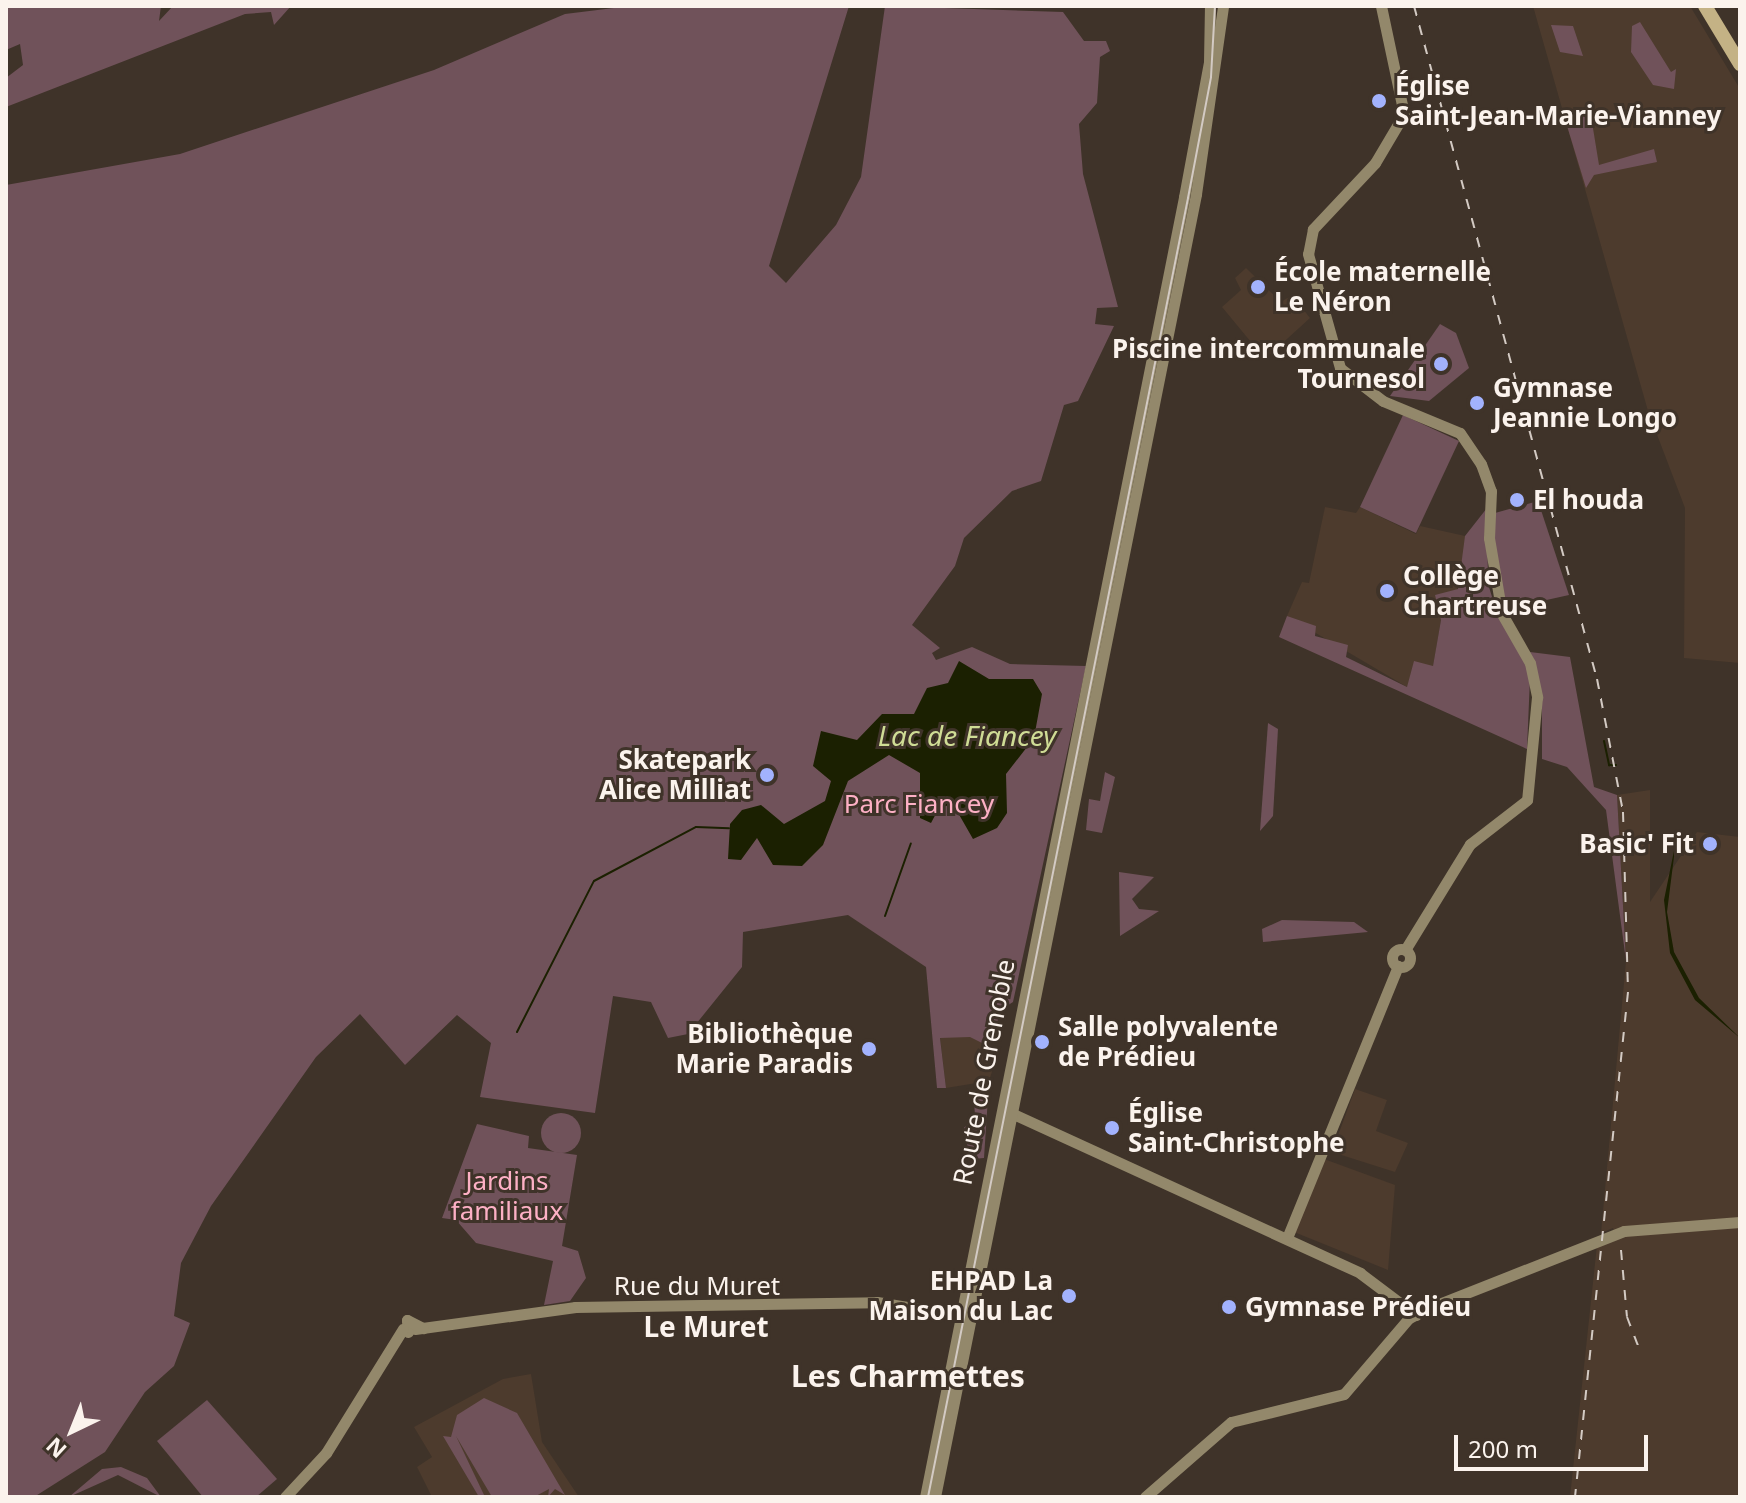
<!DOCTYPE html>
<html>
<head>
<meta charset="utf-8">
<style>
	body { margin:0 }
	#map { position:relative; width:1746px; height:1503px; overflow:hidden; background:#3f3329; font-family:"Noto Sans",sans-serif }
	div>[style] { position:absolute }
	.built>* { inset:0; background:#4d3b2d }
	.green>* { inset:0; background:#70525a }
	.round { border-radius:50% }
	.water>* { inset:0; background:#1b2001 }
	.stream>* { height:2px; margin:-1px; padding:0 1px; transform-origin:1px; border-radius:1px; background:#1b2001 }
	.secondary>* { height:11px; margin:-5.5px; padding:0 5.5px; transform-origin:5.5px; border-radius:5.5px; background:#93886b }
	.secondary>.ring { margin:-5.5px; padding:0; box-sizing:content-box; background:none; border:11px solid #93886b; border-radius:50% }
	.highway>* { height:14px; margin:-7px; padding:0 7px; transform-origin:7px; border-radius:7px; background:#c4b285 }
	.tram>* { height:2px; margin:-1px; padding:0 1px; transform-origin:1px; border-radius:1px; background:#d3cac3 }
	.rail>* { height:2px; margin-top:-1px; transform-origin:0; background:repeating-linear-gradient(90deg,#d3cac3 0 10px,transparent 0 20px) }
	.dots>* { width:22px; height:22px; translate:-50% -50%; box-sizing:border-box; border:4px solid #3f3329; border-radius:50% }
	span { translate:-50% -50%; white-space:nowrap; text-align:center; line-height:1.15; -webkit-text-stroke:6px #3f3329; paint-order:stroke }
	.poi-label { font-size:26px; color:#fbf3ed; font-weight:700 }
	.left { translate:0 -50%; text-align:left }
	.right { translate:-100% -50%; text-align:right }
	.park-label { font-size:26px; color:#fdb0c5 }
	.street-label { font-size:26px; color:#fbf3ed }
	.water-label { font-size:28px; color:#cfdc95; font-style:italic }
	.neighbourhood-label { font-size:28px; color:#fbf3ed; font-weight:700 }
	.quarter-label { font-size:30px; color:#fbf3ed; font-weight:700 }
	.frame { position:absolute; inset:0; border:8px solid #fbf3ed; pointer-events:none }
	.north { position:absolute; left:32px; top:1391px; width:80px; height:80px; -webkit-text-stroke:6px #3f3329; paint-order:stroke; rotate:223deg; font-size:22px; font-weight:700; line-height:32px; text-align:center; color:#fbf3ed }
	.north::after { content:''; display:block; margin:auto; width:28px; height:36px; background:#fbf3ed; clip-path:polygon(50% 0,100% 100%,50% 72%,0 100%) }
	.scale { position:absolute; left:1454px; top:1435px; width:194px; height:36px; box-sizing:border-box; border:4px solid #fbf3ed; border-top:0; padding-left:10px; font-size:24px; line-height:28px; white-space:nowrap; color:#fbf3ed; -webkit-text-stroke:6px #3f3329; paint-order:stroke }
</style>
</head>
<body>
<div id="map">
	<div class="built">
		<i style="clip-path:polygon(1533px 6px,1690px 6px,1740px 89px,1740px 663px,1684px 658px,1685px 508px,1648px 411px)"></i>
		<i style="clip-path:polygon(1246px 268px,1281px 302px,1292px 295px,1310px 318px,1265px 359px,1222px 307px,1241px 290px,1235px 278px)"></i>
		<i style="clip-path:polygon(1325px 507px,1356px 513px,1360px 507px,1416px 534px,1420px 526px,1483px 540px,1441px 620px,1433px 667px,1407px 687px,1287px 616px,1302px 582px,1309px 583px)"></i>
		<i style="clip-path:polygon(1650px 790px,1650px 902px,1697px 832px,1740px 837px,1740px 1497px,1570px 1497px,1597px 1245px,1615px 1239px,1613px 1228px,1601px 1233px,1626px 961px,1617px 795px)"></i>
		<i style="clip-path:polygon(940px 1037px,973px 1037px,991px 1047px,996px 1059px,989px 1081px,946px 1088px)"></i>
		<i style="clip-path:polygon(1355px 1089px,1387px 1100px,1376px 1131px,1408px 1143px,1395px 1172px,1332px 1152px)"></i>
		<i style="clip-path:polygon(1324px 1159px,1395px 1185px,1388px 1270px,1294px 1232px)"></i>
		<i style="clip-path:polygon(531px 1374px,542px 1442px,579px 1497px,432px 1497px,417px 1467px,432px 1457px,414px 1427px,503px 1379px)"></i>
	</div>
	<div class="green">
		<i style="clip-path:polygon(6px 6px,161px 6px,159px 21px,173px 6px,291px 6px,274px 25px,271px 12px,245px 14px,6px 107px,6px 78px,23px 65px,20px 44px,6px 50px)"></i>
		<i style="clip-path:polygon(630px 6px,849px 6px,769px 266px,786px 283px,836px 225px,861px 177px,885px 6px,1063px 12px,1084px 41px,1106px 41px,1110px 51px,1100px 57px,1097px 103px,1079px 124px,1083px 174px,1118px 307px,1097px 308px,1095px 324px,1114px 326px,1078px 401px,1064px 405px,1041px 481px,1012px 491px,964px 538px,955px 566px,912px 625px,940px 648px,932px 653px,936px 660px,972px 647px,1010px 664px,1086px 666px,1013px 1002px,1002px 1009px,988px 1046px,970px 1037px,940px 1038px,946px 1088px,937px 1088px,926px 967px,848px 915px,743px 932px,742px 967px,688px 1034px,668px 1038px,651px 1002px,613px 996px,595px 1113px,480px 1097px,491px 1043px,457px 1015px,405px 1065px,360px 1014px,316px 1057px,211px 1206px,181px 1263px,174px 1316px,190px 1323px,174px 1366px,145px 1392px,105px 1452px,34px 1497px,6px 1497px,6px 185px,180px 154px,434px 70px,565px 14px)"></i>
		<i style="clip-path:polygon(1640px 22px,1671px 72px,1676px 69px,1674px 89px,1653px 85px,1631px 52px,1632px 26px)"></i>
		<i style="clip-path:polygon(1551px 25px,1573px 26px,1583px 56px,1560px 52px)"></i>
		<i style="clip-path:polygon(1590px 110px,1599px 165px,1654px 149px,1657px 162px,1594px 175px,1586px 188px,1564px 116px)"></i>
		<i style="clip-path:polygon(1440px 324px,1456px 333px,1469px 368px,1429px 401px,1390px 396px)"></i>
		<i style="clip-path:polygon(1403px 415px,1459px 441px,1416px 533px,1360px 507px)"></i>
		<i style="clip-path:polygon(1538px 501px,1569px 595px,1506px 609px,1493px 547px,1495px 513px)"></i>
		<i style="clip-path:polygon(1487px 508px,1488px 584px,1499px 619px,1522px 645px,1530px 678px,1527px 749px,1279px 637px,1287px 616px,1316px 626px,1315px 636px,1348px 645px,1346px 657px,1407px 687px,1414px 661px,1433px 666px,1441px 620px,1435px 595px,1458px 589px,1465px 536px)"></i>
		<i style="clip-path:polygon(1530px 652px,1570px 657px,1594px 787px,1617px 795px,1626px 961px,1606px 810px,1567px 767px,1542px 759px,1542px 701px)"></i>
		<i style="clip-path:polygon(1268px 723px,1278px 729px,1273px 816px,1260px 831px)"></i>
		<i style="clip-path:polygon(1105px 772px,1115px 777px,1102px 833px,1086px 830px,1089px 799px,1100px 801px)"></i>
		<i style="clip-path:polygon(1119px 872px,1154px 877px,1132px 899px,1139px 909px,1159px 911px,1120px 936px)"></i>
		<i style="clip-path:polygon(1282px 920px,1354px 922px,1368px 932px,1263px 942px,1262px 929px)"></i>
		<i style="clip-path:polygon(988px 1097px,984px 1158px,972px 1159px,962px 1130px,975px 1116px,974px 1100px)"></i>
		<i class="round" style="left:541px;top:1113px;width:40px;height:40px"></i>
		<i style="clip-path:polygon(477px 1124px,529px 1136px,528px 1148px,577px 1155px,562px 1246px,578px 1251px,586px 1278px,570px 1301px,544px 1305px,553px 1261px,476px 1243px,456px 1220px,442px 1218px)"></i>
		<i style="clip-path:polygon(484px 1398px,517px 1413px,565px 1495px,555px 1489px,548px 1497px,549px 1489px,534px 1497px,492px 1497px,456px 1436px,485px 1497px,479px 1497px,443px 1436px,451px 1437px,457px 1415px)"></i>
		<i style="clip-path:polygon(207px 1400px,277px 1479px,256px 1497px,203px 1497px,157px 1441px)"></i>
		<i style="clip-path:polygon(121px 1467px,147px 1478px,161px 1497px,118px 1475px,69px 1497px,102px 1469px)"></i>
	</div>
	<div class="water">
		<i style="clip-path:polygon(959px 661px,989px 679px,1033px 679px,1042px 694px,1034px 738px,1006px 774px,1007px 813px,997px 828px,973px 839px,953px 804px,939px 808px,931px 823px,920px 818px,920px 773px,889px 755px,848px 781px,823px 845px,802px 866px,773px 865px,757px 838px,741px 860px,728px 859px,730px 824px,742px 810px,761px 805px,784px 824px,825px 801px,831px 781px,813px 766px,821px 731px,857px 740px,882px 714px,914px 714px,927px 688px,948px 683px)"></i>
		<i style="clip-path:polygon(1676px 841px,1667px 912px,1674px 952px,1699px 998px,1740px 1038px,1695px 1000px,1670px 953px,1664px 900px)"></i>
	</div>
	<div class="stream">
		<i style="left:1604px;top:741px;width:25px;rotate:78deg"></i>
		<i style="left:1609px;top:765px;width:7px"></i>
		<i style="left:885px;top:916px;width:77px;rotate:-70.4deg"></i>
		<i style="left:517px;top:1032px;width:169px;rotate:-63deg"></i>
		<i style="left:594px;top:881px;width:115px;rotate:-27.9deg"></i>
		<i style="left:696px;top:827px;width:33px;rotate:2deg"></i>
	</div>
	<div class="secondary">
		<i style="left:1381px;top:6px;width:110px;rotate:78deg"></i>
		<i style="left:1404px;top:114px;width:57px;rotate:120.6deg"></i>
		<i style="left:1375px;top:163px;width:91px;rotate:133.2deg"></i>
		<i style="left:1313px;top:229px;width:25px;rotate:101deg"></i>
		<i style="left:1308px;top:254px;width:118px;rotate:74.3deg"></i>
		<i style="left:1340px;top:368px;width:54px;rotate:37.5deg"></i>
		<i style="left:1383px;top:401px;width:83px;rotate:22.6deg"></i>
		<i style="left:1460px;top:433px;width:37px;rotate:56deg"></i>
		<i style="left:1481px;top:464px;width:29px;rotate:70deg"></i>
		<i style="left:1491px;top:491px;width:47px;rotate:92.4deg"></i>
		<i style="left:1489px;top:538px;width:77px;rotate:80.3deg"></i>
		<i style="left:1502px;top:614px;width:56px;rotate:60.3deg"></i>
		<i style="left:1530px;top:663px;width:35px;rotate:78deg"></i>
		<i style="left:1537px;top:697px;width:103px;rotate:95.5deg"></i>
		<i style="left:1527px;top:800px;width:72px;rotate:142.3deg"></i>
		<i style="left:1470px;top:844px;width:124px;rotate:121.5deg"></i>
		<i class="ring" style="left:1392px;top:949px;width:7px;height:7px"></i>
		<i style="left:1011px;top:1113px;width:384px;rotate:24.6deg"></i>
		<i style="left:1360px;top:1273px;width:70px;rotate:36.9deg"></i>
		<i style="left:1287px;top:1238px;width:294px;rotate:-67.8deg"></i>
		<i style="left:415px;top:1329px;width:162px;rotate:-7.8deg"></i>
		<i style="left:575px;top:1307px;width:302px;rotate:-0.9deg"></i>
		<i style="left:877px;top:1302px;width:86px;rotate:9.4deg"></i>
		<i style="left:408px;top:1332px;width:12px;rotate:-95deg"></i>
		<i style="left:407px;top:1320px;width:18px;rotate:27deg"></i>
		<i style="left:285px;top:1497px;width:60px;rotate:-47deg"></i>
		<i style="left:326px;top:1453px;width:146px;rotate:-58.2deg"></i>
		<i style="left:925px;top:1497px;width:1326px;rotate:-78.73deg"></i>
		<i style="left:1184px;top:197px;width:137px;rotate:-79.5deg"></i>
		<i style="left:1209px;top:62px;width:56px;rotate:-89deg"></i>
		<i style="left:935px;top:1497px;width:1329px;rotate:-78.67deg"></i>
		<i style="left:1196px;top:194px;width:190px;rotate:-81.8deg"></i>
		<i style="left:1145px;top:1497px;width:114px;rotate:-41.1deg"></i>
		<i style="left:1231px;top:1422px;width:116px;rotate:-13.9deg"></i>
		<i style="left:1344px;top:1394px;width:100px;rotate:-49.5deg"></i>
		<i style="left:1409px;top:1318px;width:25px;rotate:-27deg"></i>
		<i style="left:1431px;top:1307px;width:207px;rotate:-21.5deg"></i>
		<i style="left:1624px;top:1231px;width:116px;rotate:-4.4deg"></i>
	</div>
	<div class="highway">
		<i style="left:1705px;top:6px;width:68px;rotate:58.9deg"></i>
	</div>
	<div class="tram">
		<i style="left:928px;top:1497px;width:1325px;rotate:-78.68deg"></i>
		<i style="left:1188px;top:198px;width:123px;rotate:-79.2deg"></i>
		<i style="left:1211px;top:77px;width:71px;rotate:-86.8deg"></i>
	</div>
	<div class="rail">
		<i style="left:1414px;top:6px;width:697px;rotate:74.79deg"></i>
		<i style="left:1597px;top:679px;width:136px;rotate:78.9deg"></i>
		<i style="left:1623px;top:812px;width:180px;rotate:88.4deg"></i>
		<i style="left:1628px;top:992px;width:508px;rotate:95.99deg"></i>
		<i style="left:1621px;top:1250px;width:67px;rotate:84.9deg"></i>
		<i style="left:1627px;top:1317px;width:36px;rotate:69deg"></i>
	</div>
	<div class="dots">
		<i style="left:1379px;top:101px;background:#a2b2fd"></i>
		<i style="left:1258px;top:287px;background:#a2b2fd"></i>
		<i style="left:1441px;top:364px;background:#a2b2fd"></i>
		<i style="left:1477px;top:403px;background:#a2b2fd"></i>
		<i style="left:1517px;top:500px;background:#a2b2fd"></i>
		<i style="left:1387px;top:591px;background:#a2b2fd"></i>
		<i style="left:767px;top:775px;background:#a2b2fd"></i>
		<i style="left:1710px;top:844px;background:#a2b2fd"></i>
		<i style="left:1042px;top:1042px;background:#a2b2fd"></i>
		<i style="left:869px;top:1049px;background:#a2b2fd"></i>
		<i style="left:1112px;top:1128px;background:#a2b2fd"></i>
		<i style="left:1069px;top:1296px;background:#a2b2fd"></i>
		<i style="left:1229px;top:1307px;background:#a2b2fd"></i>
	</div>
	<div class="poi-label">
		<span class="left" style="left:1395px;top:101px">Église<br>Saint-Jean-Marie-Vianney</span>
		<span class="left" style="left:1274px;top:287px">École maternelle<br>Le Néron</span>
		<span class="right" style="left:1425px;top:364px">Piscine intercommunale<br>Tournesol</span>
		<span class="left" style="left:1493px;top:403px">Gymnase<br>Jeannie Longo</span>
		<span class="left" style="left:1533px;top:500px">El houda</span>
		<span class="left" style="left:1403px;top:591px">Collège<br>Chartreuse</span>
		<span class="right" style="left:751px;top:775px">Skatepark<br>Alice Milliat</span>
		<span class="right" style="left:1694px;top:844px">Basic' Fit</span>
		<span class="left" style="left:1058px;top:1042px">Salle polyvalente<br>de Prédieu</span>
		<span class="right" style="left:853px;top:1049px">Bibliothèque<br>Marie Paradis</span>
		<span class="left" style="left:1128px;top:1128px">Église<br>Saint-Christophe</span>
		<span class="right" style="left:1053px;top:1296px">EHPAD La<br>Maison du Lac</span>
		<span class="left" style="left:1245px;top:1307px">Gymnase Prédieu</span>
	</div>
	<div class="park-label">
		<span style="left:919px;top:804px">Parc Fiancey</span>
		<span style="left:507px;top:1196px">Jardins<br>familiaux</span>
	</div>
	<div class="street-label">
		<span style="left:984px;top:1072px;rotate:-79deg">Route de Grenoble</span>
		<span style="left:697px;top:1286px">Rue du Muret</span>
	</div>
	<div class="water-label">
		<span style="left:967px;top:735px">Lac de Fiancey</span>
	</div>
	<div class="neighbourhood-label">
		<span style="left:706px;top:1326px">Le Muret</span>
	</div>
	<div class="quarter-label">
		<span style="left:908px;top:1376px">Les Charmettes</span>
	</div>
	<div class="frame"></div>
	<div class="north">N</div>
	<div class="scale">200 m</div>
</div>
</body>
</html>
